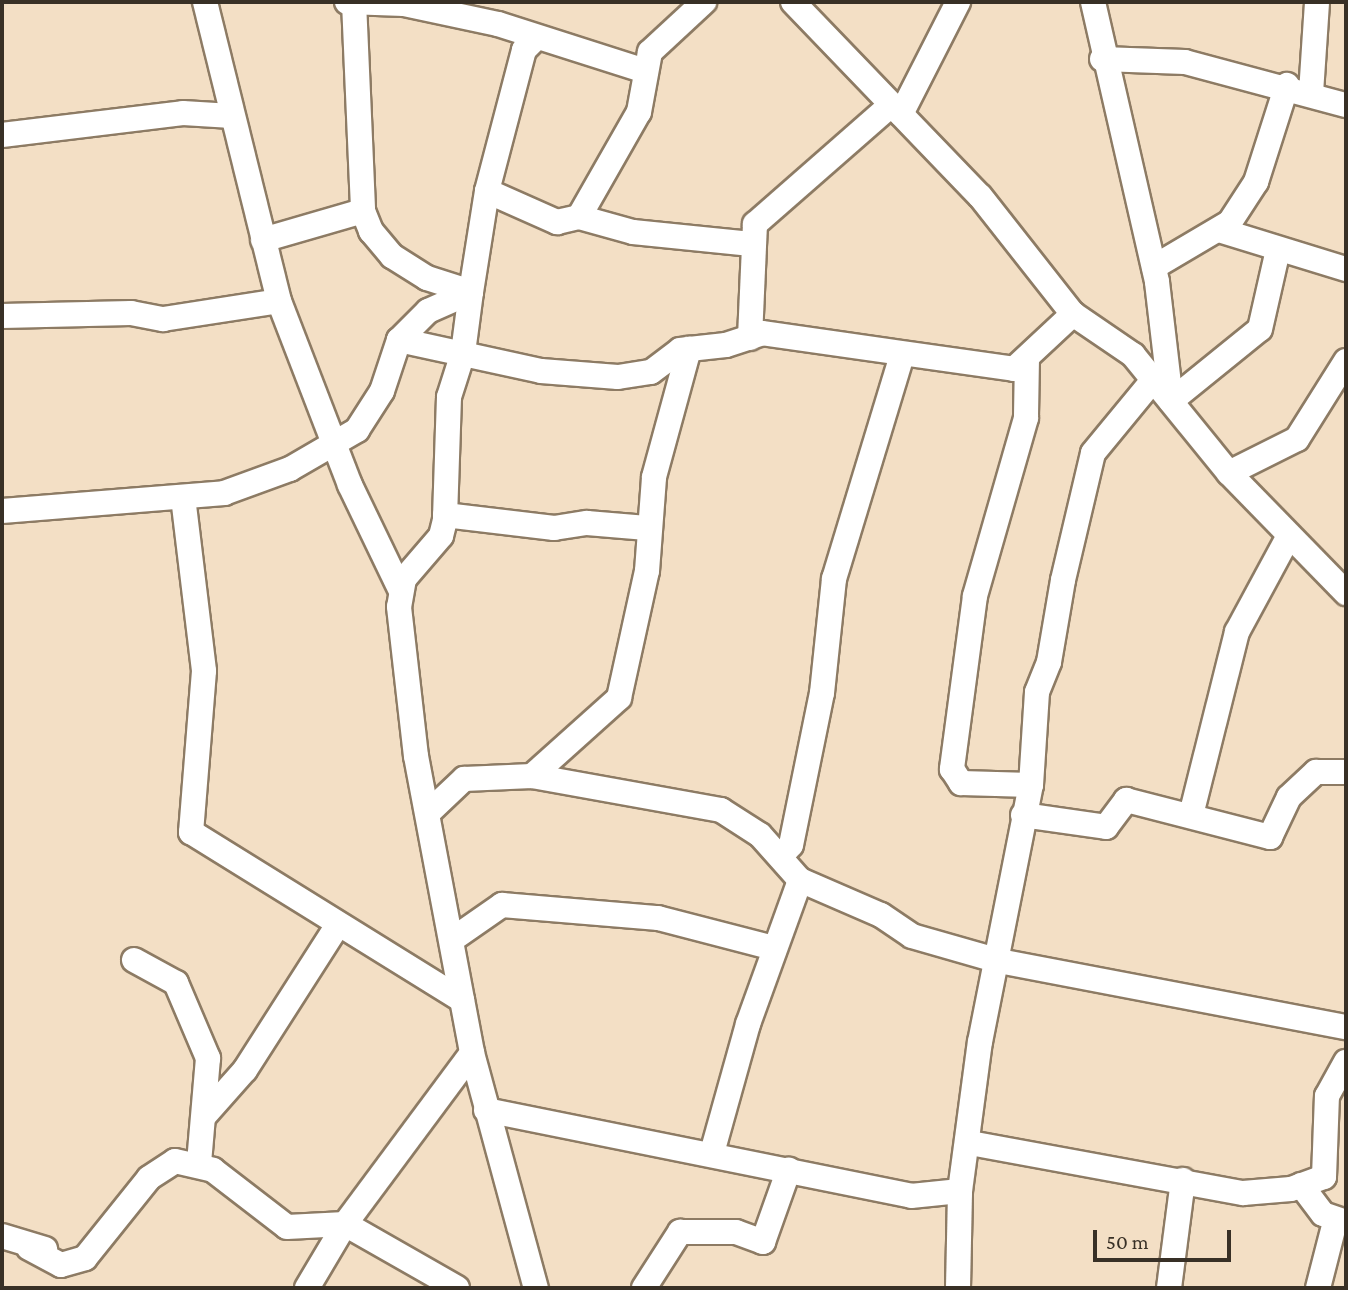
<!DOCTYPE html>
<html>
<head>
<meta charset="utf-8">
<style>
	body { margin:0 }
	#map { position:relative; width:1348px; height:1290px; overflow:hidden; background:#f3dfc5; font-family:"Crimson Pro",serif }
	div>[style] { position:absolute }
	.roads { filter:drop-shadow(2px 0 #8d7b64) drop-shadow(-2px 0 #8d7b64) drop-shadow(0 2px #8d7b64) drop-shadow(0 -2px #8d7b64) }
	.minor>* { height:24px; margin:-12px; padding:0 12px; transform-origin:12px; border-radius:12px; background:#fff }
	span { translate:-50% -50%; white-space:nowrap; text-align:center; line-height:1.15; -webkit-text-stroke:7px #f3dfc5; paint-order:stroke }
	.frame { position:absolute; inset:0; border:4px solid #383026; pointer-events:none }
	.scale { position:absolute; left:1093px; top:1230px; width:138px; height:32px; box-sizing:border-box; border:4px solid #383026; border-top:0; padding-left:9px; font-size:21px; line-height:24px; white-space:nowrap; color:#383026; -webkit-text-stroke:5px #f3dfc5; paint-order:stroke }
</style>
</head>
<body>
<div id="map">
	<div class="roads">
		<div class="minor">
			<i style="left:205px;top:2px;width:308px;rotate:76.1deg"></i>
			<i style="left:279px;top:301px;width:197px;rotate:68.9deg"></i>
			<i style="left:350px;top:485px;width:115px;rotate:64.3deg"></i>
			<i style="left:347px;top:2px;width:57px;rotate:2deg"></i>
			<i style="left:404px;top:4px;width:96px;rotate:12deg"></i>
			<i style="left:498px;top:24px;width:151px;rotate:17.7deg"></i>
			<i style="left:354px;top:2px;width:209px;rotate:87.5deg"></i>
			<i style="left:363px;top:211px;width:22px;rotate:68deg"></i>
			<i style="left:371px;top:231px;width:33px;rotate:50deg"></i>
			<i style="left:392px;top:256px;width:41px;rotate:32.2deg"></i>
			<i style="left:427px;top:278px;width:46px;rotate:17.7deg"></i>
			<i style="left:471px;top:292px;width:62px;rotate:97.5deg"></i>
			<i style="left:463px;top:353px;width:46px;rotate:107.7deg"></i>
			<i style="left:449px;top:397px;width:123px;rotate:91.9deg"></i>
			<i style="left:445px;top:520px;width:16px;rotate:104deg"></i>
			<i style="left:441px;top:536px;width:57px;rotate:130.7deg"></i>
			<i style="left:404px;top:579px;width:28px;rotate:100deg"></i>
			<i style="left:399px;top:607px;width:150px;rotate:83.5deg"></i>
			<i style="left:416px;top:756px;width:302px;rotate:79.3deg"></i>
			<i style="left:472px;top:1053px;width:244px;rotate:74.8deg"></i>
			<i style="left:793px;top:2px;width:269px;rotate:46.1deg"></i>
			<i style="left:980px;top:196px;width:150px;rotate:51.8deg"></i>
			<i style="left:1073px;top:314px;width:73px;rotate:34.3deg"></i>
			<i style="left:1133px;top:355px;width:152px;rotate:50.9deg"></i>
			<i style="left:1229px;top:473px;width:168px;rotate:45.7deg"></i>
			<i style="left:1093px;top:2px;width:287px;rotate:77.1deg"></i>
			<i style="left:1157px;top:282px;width:120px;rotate:83.3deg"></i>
			<i style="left:1171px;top:401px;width:114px;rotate:-39deg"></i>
			<i style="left:1260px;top:329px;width:81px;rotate:-77.2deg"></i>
			<i style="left:1102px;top:59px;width:83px;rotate:2.1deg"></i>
			<i style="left:1185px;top:62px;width:167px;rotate:15deg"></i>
			<i style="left:1311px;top:93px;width:91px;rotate:-86.2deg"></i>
			<i style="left:901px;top:114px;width:126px;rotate:-63deg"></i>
			<i style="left:2px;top:135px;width:182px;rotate:-6.9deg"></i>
			<i style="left:183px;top:113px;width:49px;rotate:3.5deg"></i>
			<i style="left:487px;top:191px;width:146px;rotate:-75.3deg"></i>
			<i style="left:524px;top:50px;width:17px;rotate:-45deg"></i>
			<i style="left:579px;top:217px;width:56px;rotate:15.5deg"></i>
			<i style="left:633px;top:232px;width:119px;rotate:5.8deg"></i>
			<i style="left:1219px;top:230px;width:133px;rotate:17.1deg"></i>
			<i style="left:263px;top:240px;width:104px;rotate:-16.2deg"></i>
			<i style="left:1154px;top:267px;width:88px;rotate:-30.6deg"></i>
			<i style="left:1230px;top:222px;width:48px;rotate:-57deg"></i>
			<i style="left:1256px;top:182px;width:102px;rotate:-72.3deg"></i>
			<i style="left:2px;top:316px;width:129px;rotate:-1.3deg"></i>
			<i style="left:131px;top:313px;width:33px;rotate:11deg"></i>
			<i style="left:163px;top:319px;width:117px;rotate:-8.8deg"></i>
			<i style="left:750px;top:338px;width:114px;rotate:-87.5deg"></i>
			<i style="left:755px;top:224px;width:181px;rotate:-41.2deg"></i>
			<i style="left:399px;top:340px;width:145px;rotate:12.3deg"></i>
			<i style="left:541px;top:371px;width:77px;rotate:4.5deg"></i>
			<i style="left:618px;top:377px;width:33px;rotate:-9deg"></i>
			<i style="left:651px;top:372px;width:36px;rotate:-37deg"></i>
			<i style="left:680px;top:350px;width:46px;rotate:-6.2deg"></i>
			<i style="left:726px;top:345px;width:38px;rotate:-18deg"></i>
			<i style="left:762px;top:333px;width:255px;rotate:8.1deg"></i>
			<i style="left:1014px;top:369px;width:81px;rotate:-43deg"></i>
			<i style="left:1027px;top:358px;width:60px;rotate:91deg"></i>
			<i style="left:1026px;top:418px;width:185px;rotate:106deg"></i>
			<i style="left:975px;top:596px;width:175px;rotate:97.6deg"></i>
			<i style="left:952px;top:769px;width:17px;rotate:57deg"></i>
			<i style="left:961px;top:783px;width:70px;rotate:1.6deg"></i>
			<i style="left:1229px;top:473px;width:76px;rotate:-26.6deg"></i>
			<i style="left:1297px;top:439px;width:92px;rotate:-57.9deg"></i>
			<i style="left:183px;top:497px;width:175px;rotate:83.1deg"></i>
			<i style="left:204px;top:671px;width:162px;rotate:94.6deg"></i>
			<i style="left:191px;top:832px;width:319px;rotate:31.8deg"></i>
			<i style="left:2px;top:511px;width:223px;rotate:-4.6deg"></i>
			<i style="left:224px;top:493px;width:70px;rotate:-20deg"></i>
			<i style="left:290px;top:469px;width:78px;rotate:-30.2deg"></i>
			<i style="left:357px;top:430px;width:46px;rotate:-57.3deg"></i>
			<i style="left:382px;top:391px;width:54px;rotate:-71.6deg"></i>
			<i style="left:399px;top:340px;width:41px;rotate:-45deg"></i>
			<i style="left:428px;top:311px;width:47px;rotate:-23.8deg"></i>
			<i style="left:471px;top:292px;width:102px;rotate:-81deg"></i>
			<i style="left:487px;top:191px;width:77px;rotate:23.9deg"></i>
			<i style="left:557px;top:222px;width:23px;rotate:-13deg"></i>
			<i style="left:579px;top:217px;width:121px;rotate:-60.3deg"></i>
			<i style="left:639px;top:112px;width:61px;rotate:-79.6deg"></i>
			<i style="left:650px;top:52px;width:74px;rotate:-42.8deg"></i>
			<i style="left:445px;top:515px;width:110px;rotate:6.8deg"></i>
			<i style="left:554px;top:528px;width:33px;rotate:-9deg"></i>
			<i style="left:587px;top:523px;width:60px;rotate:4.8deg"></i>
			<i style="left:532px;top:776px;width:117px;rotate:-41.9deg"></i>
			<i style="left:619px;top:698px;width:130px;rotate:-77.6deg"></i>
			<i style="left:647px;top:571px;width:94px;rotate:-85.7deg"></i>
			<i style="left:654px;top:477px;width:133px;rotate:-74.7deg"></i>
			<i style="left:428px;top:813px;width:50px;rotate:-43.4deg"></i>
			<i style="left:464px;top:779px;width:68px;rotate:-2.5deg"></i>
			<i style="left:532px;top:776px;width:192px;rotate:10.2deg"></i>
			<i style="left:721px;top:810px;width:46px;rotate:32.7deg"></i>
			<i style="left:760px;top:835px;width:60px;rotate:48.4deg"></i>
			<i style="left:800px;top:880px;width:88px;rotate:23.4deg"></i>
			<i style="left:881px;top:915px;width:37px;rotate:34deg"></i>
			<i style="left:912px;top:936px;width:91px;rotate:16deg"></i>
			<i style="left:999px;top:961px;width:353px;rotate:10.8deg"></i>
			<i style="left:1023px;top:815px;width:84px;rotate:8.2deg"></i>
			<i style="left:1106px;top:827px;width:34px;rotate:-53deg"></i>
			<i style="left:1126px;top:800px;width:149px;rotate:14.4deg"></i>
			<i style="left:1270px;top:837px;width:44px;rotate:-64.6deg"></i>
			<i style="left:1289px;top:797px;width:37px;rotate:-43deg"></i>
			<i style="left:1316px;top:772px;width:30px"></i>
			<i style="left:1191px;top:815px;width:189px;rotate:-75.9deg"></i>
			<i style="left:1237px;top:632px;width:109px;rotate:-61.6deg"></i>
			<i style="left:782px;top:855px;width:13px;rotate:-48deg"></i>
			<i style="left:791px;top:845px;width:155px;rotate:-78.5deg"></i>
			<i style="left:822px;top:693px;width:115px;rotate:-84deg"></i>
			<i style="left:834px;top:579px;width:231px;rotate:-73.1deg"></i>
			<i style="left:453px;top:939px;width:60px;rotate:-34.8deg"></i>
			<i style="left:502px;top:905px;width:157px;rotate:4.8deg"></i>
			<i style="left:658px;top:918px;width:120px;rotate:14.5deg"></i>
			<i style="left:134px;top:960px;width:48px;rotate:28.7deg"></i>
			<i style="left:176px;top:983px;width:82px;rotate:66.9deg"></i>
			<i style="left:208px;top:1058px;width:105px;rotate:94.9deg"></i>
			<i style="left:486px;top:1110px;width:434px;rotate:11.4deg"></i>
			<i style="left:911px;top:1196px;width:49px;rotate:-5.8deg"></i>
			<i style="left:960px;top:1191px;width:150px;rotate:-82.4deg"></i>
			<i style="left:980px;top:1042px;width:262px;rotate:-78.8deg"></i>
			<i style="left:1031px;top:785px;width:93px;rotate:-86.3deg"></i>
			<i style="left:1037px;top:692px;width:32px;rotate:-68deg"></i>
			<i style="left:1049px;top:662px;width:83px;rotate:-80.3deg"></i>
			<i style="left:1063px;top:580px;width:130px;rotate:-76.7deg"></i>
			<i style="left:1093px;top:453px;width:96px;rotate:-50.5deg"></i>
			<i style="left:205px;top:1115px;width:60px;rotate:-48.4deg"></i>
			<i style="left:245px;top:1070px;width:171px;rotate:-57.4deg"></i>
			<i style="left:970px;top:1143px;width:278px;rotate:10.4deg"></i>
			<i style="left:1243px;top:1193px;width:48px;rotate:-4.8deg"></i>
			<i style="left:1291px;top:1189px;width:35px;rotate:-20deg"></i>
			<i style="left:1324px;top:1177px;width:81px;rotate:-87.9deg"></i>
			<i style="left:1327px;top:1096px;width:39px;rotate:-61deg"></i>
			<i style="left:712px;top:1153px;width:134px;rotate:-74.4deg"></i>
			<i style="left:748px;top:1024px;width:153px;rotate:-70.1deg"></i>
			<i style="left:1301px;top:1185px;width:36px;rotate:53deg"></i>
			<i style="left:1323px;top:1214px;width:24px;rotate:19deg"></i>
			<i style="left:2px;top:1236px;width:45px;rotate:16.8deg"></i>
			<i style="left:29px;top:1248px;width:36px;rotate:28deg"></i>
			<i style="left:61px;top:1265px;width:25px;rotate:-16deg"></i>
			<i style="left:85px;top:1258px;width:102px;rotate:-51.3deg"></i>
			<i style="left:149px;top:1178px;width:31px;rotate:-33deg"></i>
			<i style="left:175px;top:1161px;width:39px;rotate:13deg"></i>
			<i style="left:213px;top:1170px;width:93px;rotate:37.6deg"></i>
			<i style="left:287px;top:1227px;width:58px;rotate:-3deg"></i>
			<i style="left:345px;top:1224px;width:213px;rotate:-53.4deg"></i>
			<i style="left:307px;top:1288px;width:74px;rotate:-59.3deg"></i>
			<i style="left:345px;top:1224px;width:129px;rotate:29.7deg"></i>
			<i style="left:644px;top:1288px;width:67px;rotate:-57.3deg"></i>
			<i style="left:680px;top:1232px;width:56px"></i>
			<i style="left:736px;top:1232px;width:29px;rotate:20deg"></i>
			<i style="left:763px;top:1242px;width:77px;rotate:-70.4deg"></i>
			<i style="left:958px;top:1288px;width:97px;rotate:-88.8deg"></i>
			<i style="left:1169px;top:1288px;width:109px;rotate:-82.6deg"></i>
			<i style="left:1318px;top:1288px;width:68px;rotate:-75.6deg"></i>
		</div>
	</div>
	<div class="frame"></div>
	<div class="scale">50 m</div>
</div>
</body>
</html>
